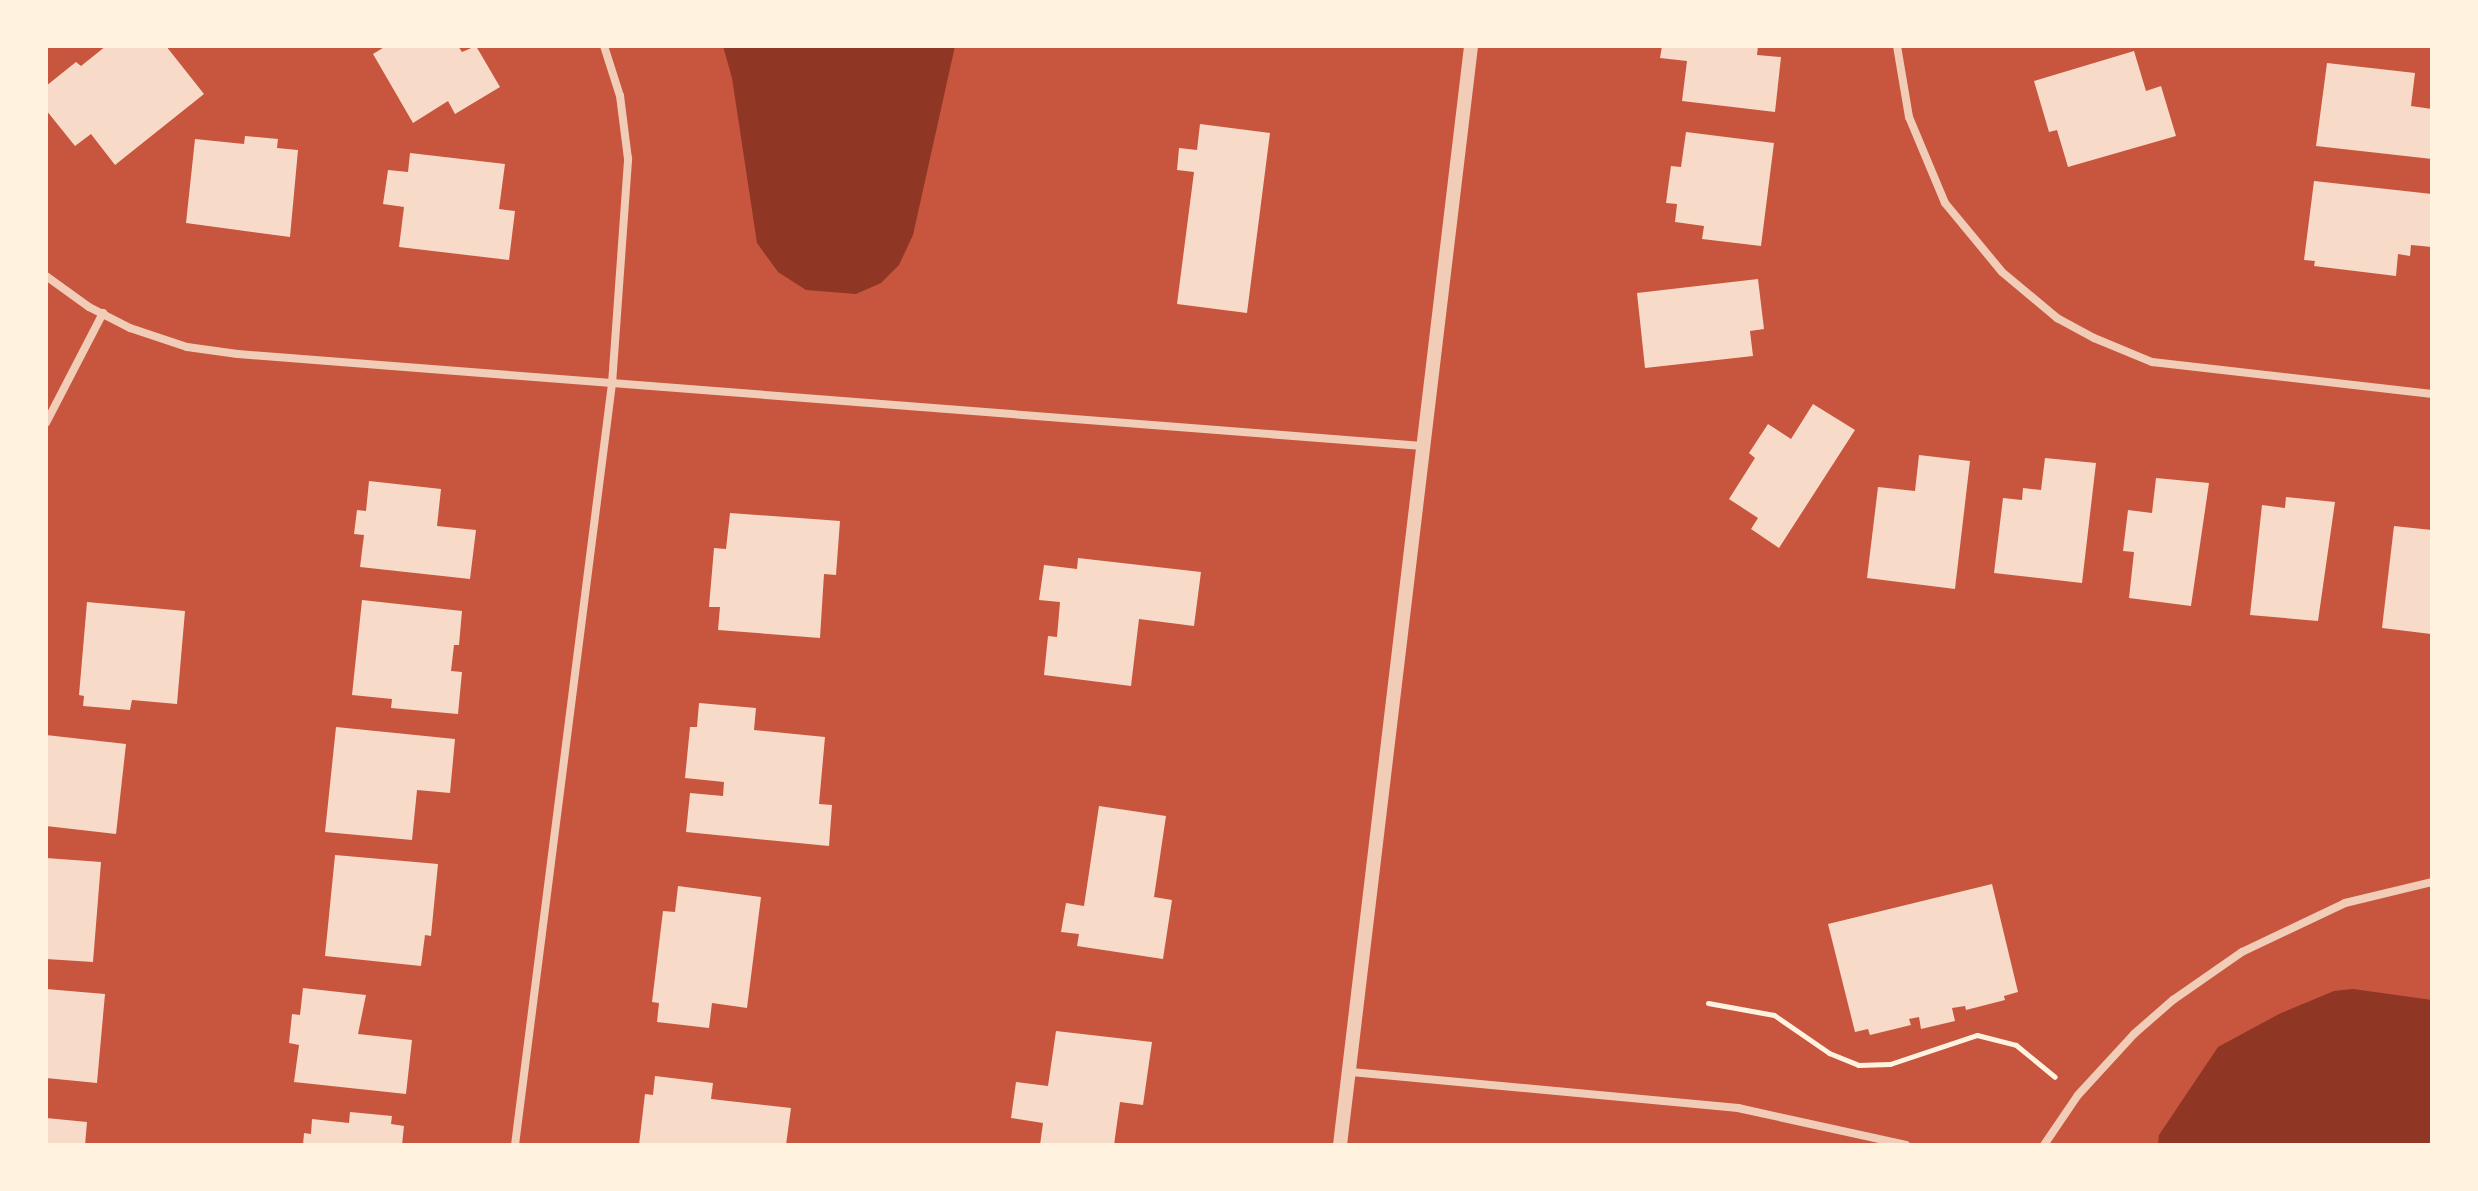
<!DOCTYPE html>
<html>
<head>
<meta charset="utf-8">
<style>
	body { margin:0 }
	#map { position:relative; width:2478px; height:1191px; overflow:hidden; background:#c8553d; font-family:"Nunito Sans",sans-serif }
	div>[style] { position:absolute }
	.water>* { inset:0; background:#8f3625 }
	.building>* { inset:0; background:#f7dbc8 }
	.path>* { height:5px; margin:-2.5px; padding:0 2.5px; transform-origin:2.5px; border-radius:2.5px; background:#fff3e0 }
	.minor>* { height:8px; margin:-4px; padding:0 4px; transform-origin:4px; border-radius:4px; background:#f1ccb7 }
	.tertiary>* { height:14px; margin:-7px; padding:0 7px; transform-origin:7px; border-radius:7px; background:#f1ccb7 }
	span { translate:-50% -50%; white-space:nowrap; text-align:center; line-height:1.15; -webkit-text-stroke:7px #fff3e0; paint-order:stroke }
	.frame { position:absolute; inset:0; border:48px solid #fff3e0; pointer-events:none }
</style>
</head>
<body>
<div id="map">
	<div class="water">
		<i style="clip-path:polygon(723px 46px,955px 46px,913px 235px,899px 265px,881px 283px,856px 294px,806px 290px,778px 272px,757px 243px,732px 78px)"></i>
		<i style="clip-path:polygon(2353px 989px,2432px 1000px,2432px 1145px,2158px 1145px,2159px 1135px,2218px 1047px,2279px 1014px,2334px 991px)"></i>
	</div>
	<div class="building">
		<i style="clip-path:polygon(106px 46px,166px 46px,204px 94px,115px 165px,91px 134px,75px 146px,46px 110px,46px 86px,76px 62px,81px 66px)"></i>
		<i style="clip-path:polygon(386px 46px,458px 46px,462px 52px,476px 46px,500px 87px,455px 114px,448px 101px,413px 123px,373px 54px)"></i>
		<i style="clip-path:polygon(1662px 46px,1758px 46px,1757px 55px,1781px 57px,1775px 112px,1682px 101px,1687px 61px,1660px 58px)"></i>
		<i style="clip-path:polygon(2134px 51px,2146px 91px,2161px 86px,2176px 136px,2068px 167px,2057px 130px,2049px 132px,2034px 81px)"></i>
		<i style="clip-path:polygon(2327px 63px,2415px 73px,2411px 106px,2432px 109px,2432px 159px,2316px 146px)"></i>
		<i style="clip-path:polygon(1200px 124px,1270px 133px,1247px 313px,1177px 304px,1194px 172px,1177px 170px,1179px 148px,1197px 150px)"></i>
		<i style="clip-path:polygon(1686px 132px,1774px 143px,1761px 246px,1702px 239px,1704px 226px,1675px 222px,1677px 204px,1666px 203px,1671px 166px,1681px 167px)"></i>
		<i style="clip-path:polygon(245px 136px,278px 139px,277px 148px,298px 150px,290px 237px,186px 223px,195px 139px,244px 144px)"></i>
		<i style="clip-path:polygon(410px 153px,505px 164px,499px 209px,515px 211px,509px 260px,399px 247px,404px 207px,383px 204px,388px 170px,408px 172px)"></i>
		<i style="clip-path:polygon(2314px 181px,2432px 194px,2432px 247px,2411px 245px,2410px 256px,2398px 254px,2396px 276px,2314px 266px,2315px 261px,2304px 260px)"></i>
		<i style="clip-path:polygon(1758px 279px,1764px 329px,1750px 331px,1753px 356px,1645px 368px,1637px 293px)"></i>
		<i style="clip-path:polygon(1813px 404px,1855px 430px,1779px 548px,1751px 529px,1758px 518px,1729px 499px,1755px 458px,1749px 453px,1768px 424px,1791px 439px)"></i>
		<i style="clip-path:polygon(1919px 455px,1970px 461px,1955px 589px,1867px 578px,1878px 487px,1915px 491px)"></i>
		<i style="clip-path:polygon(2045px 458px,2096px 463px,2082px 583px,1994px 573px,2003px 498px,2022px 500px,2023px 488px,2041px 490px)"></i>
		<i style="clip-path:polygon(2156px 478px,2209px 483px,2191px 606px,2129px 598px,2134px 552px,2123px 551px,2128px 510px,2152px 513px)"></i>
		<i style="clip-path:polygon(369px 481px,441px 489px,437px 526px,476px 530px,470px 579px,360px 567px,364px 535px,354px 534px,357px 510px,366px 511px)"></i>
		<i style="clip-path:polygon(2286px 497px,2335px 502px,2318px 621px,2250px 615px,2262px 505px,2285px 508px)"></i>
		<i style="clip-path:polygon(730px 513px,840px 521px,836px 575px,824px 574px,820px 638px,718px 630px,720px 607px,709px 607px,714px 548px,726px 549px)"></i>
		<i style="clip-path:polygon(2394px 526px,2432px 530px,2431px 634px,2382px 628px)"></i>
		<i style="clip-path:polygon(1078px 558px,1201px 572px,1194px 626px,1139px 619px,1131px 686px,1044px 675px,1048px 636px,1057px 637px,1060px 602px,1039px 600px,1044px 565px,1077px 569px)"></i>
		<i style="clip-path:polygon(362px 600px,462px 611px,459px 645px,454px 645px,451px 671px,462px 672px,458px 714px,391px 708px,392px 699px,352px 695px)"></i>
		<i style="clip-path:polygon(87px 602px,185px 611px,177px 704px,132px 700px,130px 710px,83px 706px,84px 696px,79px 695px)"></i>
		<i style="clip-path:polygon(699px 703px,756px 708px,754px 730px,825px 737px,819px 804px,832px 805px,829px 846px,686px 832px,690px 793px,723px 796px,724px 782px,685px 778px,690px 727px,697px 727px)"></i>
		<i style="clip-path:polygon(336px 727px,455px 739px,450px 793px,417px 790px,412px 840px,325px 832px)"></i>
		<i style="clip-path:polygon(46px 735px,126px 744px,116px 834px,46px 826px)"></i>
		<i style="clip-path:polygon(1099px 806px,1166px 816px,1154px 897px,1172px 900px,1163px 959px,1077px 946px,1079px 934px,1061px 932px,1066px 903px,1084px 906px)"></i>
		<i style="clip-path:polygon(335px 855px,438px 864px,431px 936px,425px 935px,421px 966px,325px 956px)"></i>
		<i style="clip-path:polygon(46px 858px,101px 862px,93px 962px,46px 959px)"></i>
		<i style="clip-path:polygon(1992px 884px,2018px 992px,2004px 996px,2005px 1000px,1966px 1010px,1965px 1006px,1952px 1008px,1955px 1021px,1921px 1029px,1919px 1017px,1909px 1019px,1911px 1025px,1870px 1035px,1868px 1029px,1855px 1032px,1828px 924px)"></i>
		<i style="clip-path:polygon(678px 886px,761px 897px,747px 1008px,712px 1003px,709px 1028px,657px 1022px,659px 1003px,652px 1002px,663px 911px,675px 912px)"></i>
		<i style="clip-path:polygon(303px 988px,366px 995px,358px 1034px,412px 1040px,406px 1094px,294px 1082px,299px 1045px,289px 1043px,292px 1014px,300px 1015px)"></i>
		<i style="clip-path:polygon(46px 989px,105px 994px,97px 1083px,46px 1078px)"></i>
		<i style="clip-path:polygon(1056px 1031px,1152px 1042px,1143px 1105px,1120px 1102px,1114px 1145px,1040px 1145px,1043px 1123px,1011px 1118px,1016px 1082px,1048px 1086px)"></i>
		<i style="clip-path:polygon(655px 1076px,713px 1083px,711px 1099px,791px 1108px,786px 1145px,639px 1145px,645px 1094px,653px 1095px)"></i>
		<i style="clip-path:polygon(350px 1112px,392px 1116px,391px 1124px,404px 1126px,402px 1145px,303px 1145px,304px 1133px,311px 1134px,312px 1119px,349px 1123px)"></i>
		<i style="clip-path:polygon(46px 1118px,87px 1122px,85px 1145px,46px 1145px)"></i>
	</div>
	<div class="path">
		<i style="left:1708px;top:1003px;width:67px;rotate:10.3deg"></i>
		<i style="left:1774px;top:1015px;width:67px;rotate:34.6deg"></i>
		<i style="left:1829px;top:1053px;width:31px;rotate:22deg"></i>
		<i style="left:1858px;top:1065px;width:32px;rotate:-2deg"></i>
		<i style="left:1890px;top:1064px;width:92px;rotate:-18.4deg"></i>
		<i style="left:1977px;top:1035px;width:40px;rotate:14.4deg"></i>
		<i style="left:2016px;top:1045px;width:50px;rotate:39.4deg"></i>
	</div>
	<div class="minor">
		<i style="left:1897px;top:46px;width:72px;rotate:80.4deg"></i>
		<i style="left:1909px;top:117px;width:93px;rotate:67.3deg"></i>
		<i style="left:1945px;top:203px;width:89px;rotate:50.4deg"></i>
		<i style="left:2002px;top:272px;width:72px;rotate:39.9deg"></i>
		<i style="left:2057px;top:318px;width:42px;rotate:28.4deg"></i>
		<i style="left:2094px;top:338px;width:63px;rotate:22.5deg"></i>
		<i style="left:2152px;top:362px;width:282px;rotate:6.5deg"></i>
		<i style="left:46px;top:276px;width:53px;rotate:35.8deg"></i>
		<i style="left:89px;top:307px;width:46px;rotate:27.1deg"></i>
		<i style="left:130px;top:328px;width:60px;rotate:18.4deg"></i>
		<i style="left:187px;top:347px;width:51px;rotate:7.8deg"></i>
		<i style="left:238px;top:354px;width:1188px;rotate:4.44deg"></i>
		<i style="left:46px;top:423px;width:124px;rotate:-62.6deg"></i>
		<i style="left:1351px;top:1072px;width:389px;rotate:5.3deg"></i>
		<i style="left:1738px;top:1108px;width:172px;rotate:12.4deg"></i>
		<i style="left:515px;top:1145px;width:767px;rotate:-82.74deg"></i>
		<i style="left:612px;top:384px;width:226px;rotate:-85.9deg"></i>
		<i style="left:628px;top:159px;width:64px;rotate:-97.2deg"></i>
		<i style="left:620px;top:96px;width:52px;rotate:-107.7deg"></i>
		<i style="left:2044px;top:1145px;width:60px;rotate:-55.8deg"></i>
		<i style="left:2078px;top:1095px;width:83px;rotate:-47.4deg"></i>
		<i style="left:2134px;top:1034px;width:52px;rotate:-41.1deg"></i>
		<i style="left:2173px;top:1000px;width:84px;rotate:-34.8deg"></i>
		<i style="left:2242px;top:952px;width:114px;rotate:-25.4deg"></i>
		<i style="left:2345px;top:903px;width:89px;rotate:-13.6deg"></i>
	</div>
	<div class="tertiary">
		<i style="left:1340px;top:1145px;width:1107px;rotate:-83.2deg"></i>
	</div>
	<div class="frame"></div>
</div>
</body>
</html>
